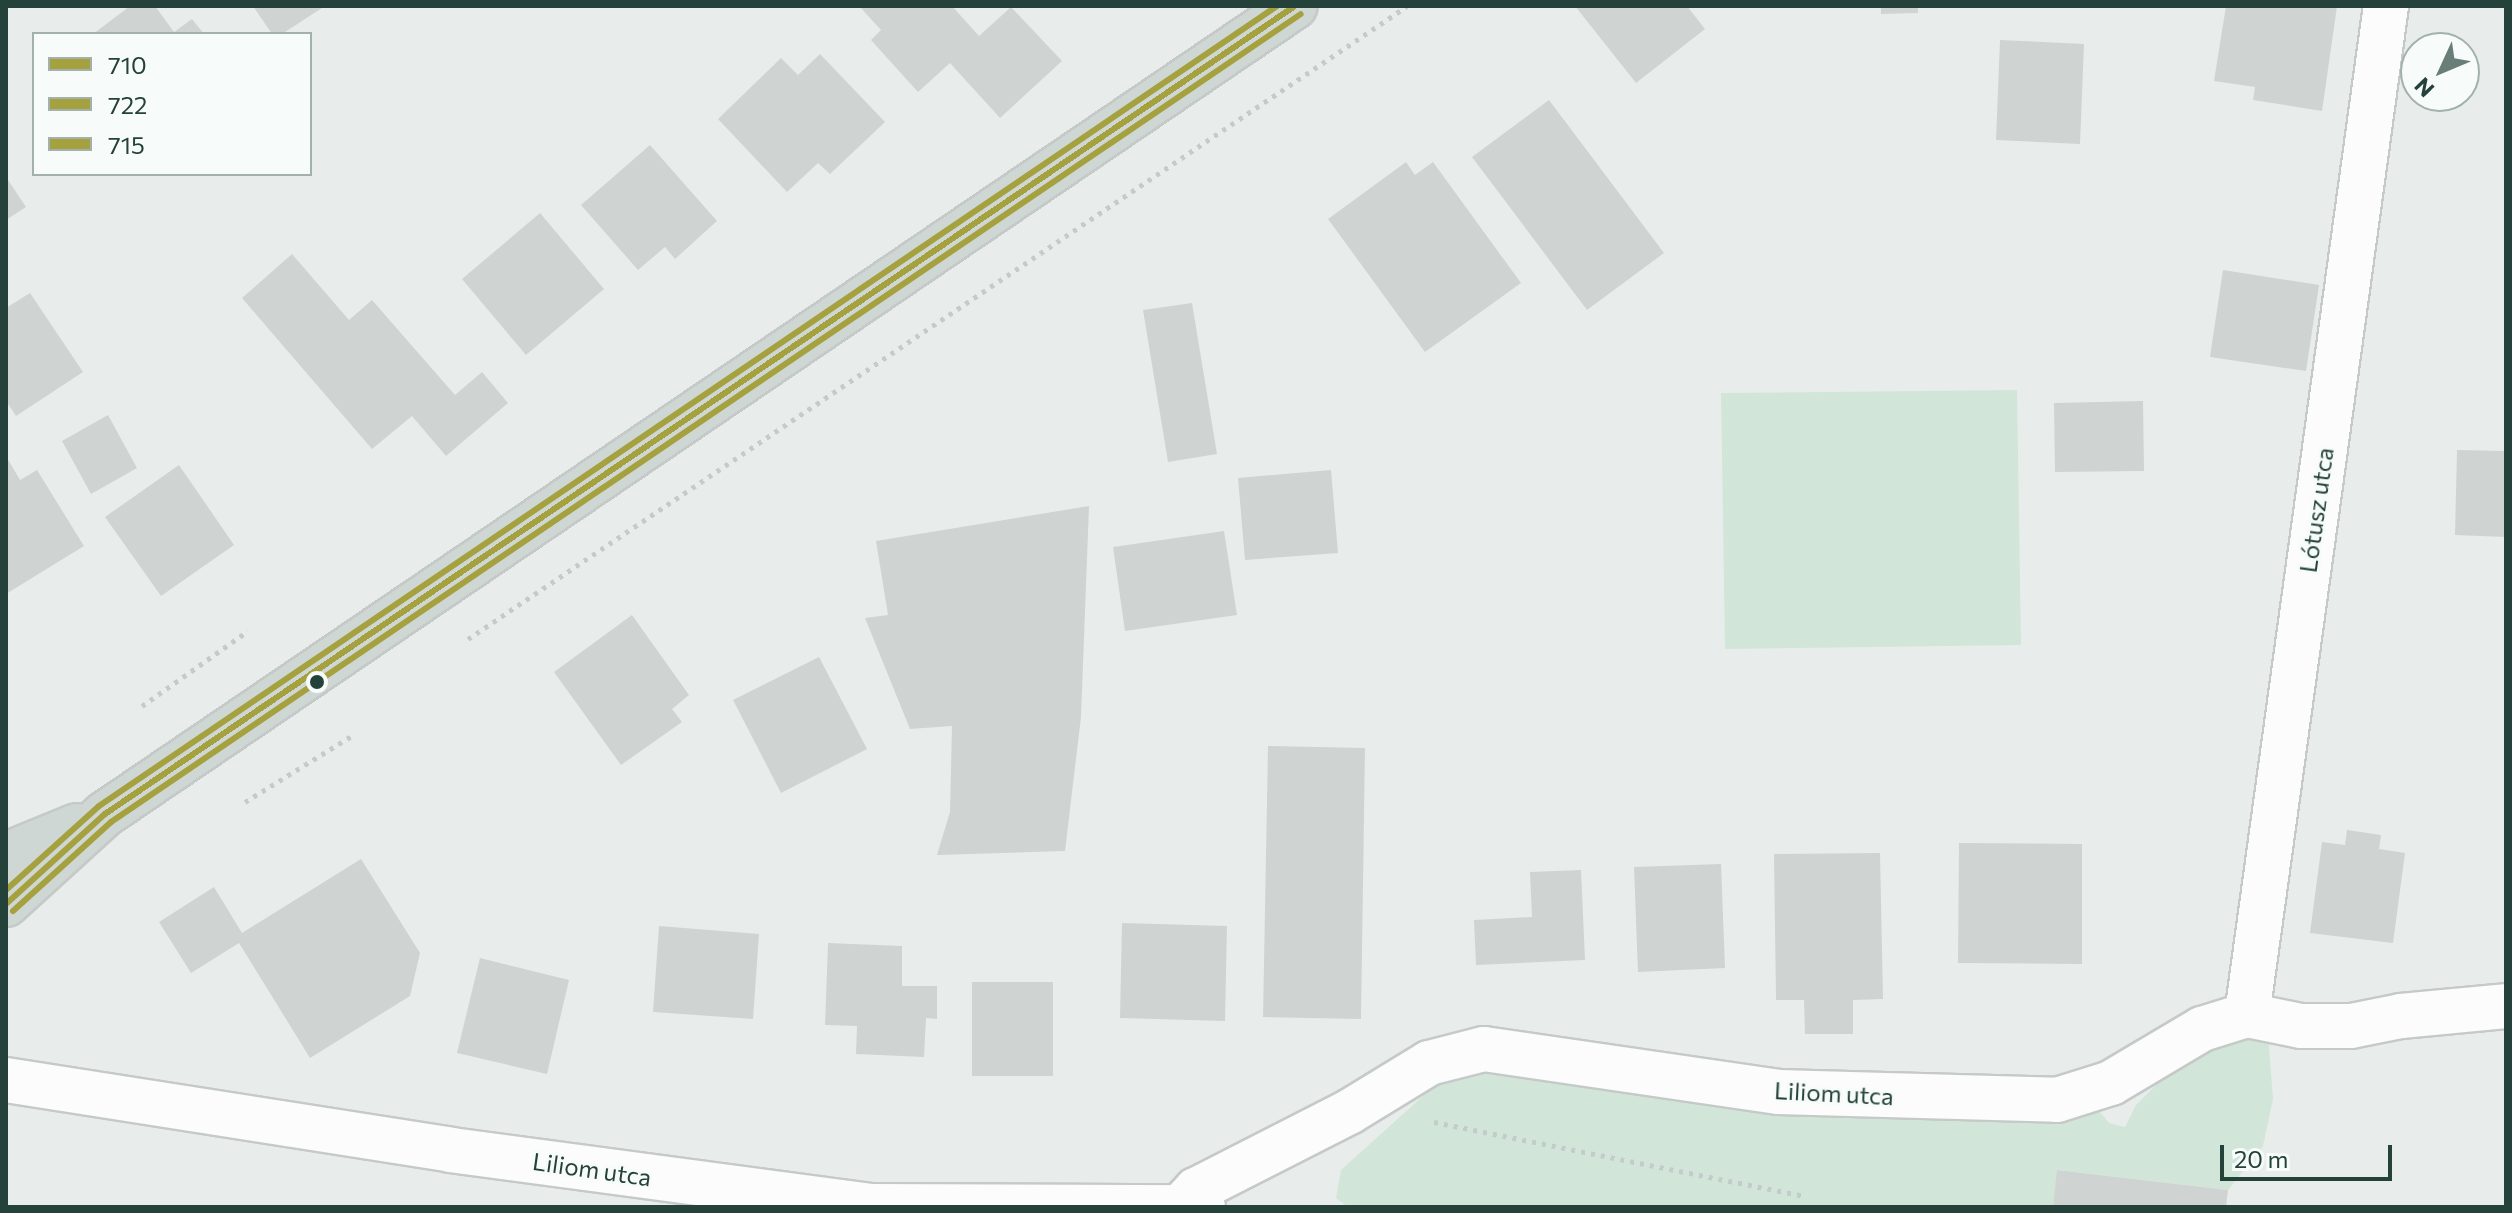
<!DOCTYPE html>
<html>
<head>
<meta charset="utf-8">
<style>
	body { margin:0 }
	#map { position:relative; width:2512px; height:1213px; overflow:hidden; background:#e8edeb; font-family:Commissioner,sans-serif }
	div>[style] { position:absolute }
	.green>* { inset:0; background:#d1e6d8 }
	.building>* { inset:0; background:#cfd4d2 }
	.path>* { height:5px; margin-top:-2.5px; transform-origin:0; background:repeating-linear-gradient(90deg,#c3ccca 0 4px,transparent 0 10px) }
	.roads { filter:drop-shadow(2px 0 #c5cac8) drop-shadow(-2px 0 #c5cac8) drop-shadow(0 2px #c5cac8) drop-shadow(0 -2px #c5cac8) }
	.minor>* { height:44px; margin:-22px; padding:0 22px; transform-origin:22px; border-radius:22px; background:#fcfcfc }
	.major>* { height:44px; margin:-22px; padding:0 22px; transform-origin:22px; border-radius:22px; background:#cfd7d5 }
	.bus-1>* { height:6px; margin:-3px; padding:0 3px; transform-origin:3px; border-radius:3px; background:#a5a13f }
	.bus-2>* { height:6px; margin:-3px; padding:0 3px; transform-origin:3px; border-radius:3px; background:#a5a13f }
	.bus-3>* { height:6px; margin:-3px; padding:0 3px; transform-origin:3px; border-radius:3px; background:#a5a13f }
	.dots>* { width:22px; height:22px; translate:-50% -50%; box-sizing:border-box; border:4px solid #f7fbf9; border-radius:50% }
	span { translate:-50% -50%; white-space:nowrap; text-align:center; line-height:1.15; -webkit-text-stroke:6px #f7fbf9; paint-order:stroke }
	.street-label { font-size:24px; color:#24423a }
	.frame { position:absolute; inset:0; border:8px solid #24423a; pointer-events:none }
	.legend { position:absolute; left:32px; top:32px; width:280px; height:144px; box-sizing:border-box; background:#f7fbf9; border:2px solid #a3b1ad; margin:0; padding:10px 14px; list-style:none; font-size:24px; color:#24423a }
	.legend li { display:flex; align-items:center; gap:16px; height:40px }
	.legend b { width:40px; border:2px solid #a3b1ad }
	.north { position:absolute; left:2400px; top:32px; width:80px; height:80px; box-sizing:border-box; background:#f7fbf9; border:2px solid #a3b1ad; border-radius:50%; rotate:226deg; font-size:22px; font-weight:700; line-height:32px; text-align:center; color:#24423a }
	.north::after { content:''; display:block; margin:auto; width:28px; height:36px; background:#697e78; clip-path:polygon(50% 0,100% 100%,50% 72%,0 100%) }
	.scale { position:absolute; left:2220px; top:1145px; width:172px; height:36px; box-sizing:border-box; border:4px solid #24423a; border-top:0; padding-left:10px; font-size:24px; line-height:28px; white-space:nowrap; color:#24423a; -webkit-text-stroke:6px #f7fbf9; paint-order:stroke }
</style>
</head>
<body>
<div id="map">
	<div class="green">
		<i style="clip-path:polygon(2017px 390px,2021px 645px,1725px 649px,1721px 393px)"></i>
		<i style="clip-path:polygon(2252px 1026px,2269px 1045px,2273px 1099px,2263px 1146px,2228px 1190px,2058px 1170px,2053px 1207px,1348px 1207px,1336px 1198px,1341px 1170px,1433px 1087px,1484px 1049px,2091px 1101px,2109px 1123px,2125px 1127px,2136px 1105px,2193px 1048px)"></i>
	</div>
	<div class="building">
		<i style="clip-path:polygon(130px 6px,155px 6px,174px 32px,192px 19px,204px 34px,93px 34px)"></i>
		<i style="clip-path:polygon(253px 6px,325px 6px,282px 34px,272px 34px)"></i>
		<i style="clip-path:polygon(859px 6px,952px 6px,979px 36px,1011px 7px,1062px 61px,1000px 118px,950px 63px,918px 92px,871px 40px,881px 30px)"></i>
		<i style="clip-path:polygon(1575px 6px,1687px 6px,1705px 29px,1636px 83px)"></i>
		<i style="clip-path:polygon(1881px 6px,1918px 6px,1918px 13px,1881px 14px)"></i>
		<i style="clip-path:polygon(2226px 6px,2337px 6px,2322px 111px,2253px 100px,2255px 87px,2214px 81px)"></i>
		<i style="clip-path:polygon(2000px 40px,2084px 44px,2080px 144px,1996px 140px)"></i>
		<i style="clip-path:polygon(820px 54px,885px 122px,830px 174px,818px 163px,787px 192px,718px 119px,781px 58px,798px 75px)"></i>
		<i style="clip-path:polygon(1549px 100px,1664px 253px,1587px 310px,1472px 157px)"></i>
		<i style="clip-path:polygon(650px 145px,717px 221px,675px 259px,665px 247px,638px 270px,581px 205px)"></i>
		<i style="clip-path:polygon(1406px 162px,1415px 175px,1433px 162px,1521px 283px,1425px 352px,1328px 219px)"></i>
		<i style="clip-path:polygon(6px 177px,26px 207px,6px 220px)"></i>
		<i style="clip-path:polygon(540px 213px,604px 289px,526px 355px,462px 279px)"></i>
		<i style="clip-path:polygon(292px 254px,349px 320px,372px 300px,455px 395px,482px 372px,508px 403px,446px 456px,412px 416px,372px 449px,242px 298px)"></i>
		<i style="clip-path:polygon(2223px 270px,2319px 285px,2306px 371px,2210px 357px)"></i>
		<i style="clip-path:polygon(30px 293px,83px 372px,16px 416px,6px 401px,6px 308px)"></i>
		<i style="clip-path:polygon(1192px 303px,1217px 454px,1168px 462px,1143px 310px)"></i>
		<i style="clip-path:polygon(2143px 401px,2144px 471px,2055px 472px,2054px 403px)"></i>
		<i style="clip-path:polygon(108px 415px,137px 468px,91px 494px,62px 441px)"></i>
		<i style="clip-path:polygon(2457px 450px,2506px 451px,2506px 537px,2455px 535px)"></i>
		<i style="clip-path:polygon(6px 456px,20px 480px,37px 470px,84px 546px,6px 594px)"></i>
		<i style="clip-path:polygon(179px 465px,234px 545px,161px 596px,105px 517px)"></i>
		<i style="clip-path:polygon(1331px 470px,1338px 553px,1245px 560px,1238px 478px)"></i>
		<i style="clip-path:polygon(1089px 506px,1081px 717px,1065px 851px,937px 855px,950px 812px,952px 726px,910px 729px,865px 618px,888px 615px,876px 541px)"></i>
		<i style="clip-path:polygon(1224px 531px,1237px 615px,1125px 631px,1113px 547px)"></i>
		<i style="clip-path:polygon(632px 615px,689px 695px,672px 709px,682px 722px,621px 765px,554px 672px)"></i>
		<i style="clip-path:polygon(819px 657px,867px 749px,781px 793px,733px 700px)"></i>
		<i style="clip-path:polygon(1268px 746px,1365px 748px,1361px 1019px,1263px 1017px)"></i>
		<i style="clip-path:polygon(2347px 830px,2381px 835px,2379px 849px,2405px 853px,2393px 943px,2310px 933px,2322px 842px,2345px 845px)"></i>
		<i style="clip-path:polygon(1959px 843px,2082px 844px,2082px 964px,1958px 963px)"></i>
		<i style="clip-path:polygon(1880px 853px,1883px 999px,1853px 1000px,1853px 1034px,1805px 1034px,1804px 1000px,1776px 1000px,1774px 854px)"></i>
		<i style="clip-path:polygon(361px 859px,420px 953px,410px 996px,310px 1058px,239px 943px,191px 973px,159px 922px,214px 887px,242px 933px)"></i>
		<i style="clip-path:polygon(1721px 864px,1725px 968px,1638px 972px,1634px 867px)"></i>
		<i style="clip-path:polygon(1581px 870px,1585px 960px,1476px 965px,1474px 920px,1532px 917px,1530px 872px)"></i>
		<i style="clip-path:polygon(1122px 923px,1227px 926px,1225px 1021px,1120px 1018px)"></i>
		<i style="clip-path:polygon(659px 926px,759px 934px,753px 1019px,653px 1012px)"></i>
		<i style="clip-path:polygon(828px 943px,902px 946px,902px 986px,937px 986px,937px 1019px,926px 1018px,924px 1057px,856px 1054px,857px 1026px,825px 1025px)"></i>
		<i style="clip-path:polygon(480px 958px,569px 980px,547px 1074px,457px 1053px)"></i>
		<i style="clip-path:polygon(972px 982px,1053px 982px,1053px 1076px,972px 1076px)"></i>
		<i style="clip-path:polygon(2057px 1170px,2228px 1190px,2226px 1207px,2053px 1207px)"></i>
	</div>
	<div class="path">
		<i style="left:468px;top:639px;width:1132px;rotate:-33.98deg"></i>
		<i style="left:142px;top:706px;width:130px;rotate:-35.3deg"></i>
		<i style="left:245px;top:802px;width:127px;rotate:-31.8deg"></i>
		<i style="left:1434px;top:1122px;width:378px;rotate:11.3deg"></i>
	</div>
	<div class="roads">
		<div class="minor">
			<i style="left:2247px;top:1015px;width:1019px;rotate:-82.16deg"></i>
			<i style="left:6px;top:1080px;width:450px;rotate:8.9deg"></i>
			<i style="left:451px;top:1150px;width:421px;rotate:7.6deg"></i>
			<i style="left:868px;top:1206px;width:335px;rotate:0.2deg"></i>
			<i style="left:1182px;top:1205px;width:21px;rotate:-47deg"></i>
			<i style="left:1196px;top:1190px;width:172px;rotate:-27deg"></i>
			<i style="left:1349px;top:1112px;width:94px;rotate:-31.5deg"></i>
			<i style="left:1429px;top:1063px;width:57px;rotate:-14.3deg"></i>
			<i style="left:1484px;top:1049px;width:297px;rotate:8.3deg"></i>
			<i style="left:1778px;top:1092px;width:279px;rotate:1.6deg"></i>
			<i style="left:2057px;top:1100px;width:57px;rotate:-17.5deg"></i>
			<i style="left:2111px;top:1083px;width:106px;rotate:-30.7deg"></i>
			<i style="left:2202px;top:1029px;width:47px;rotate:-17.3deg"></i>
			<i style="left:2247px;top:1015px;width:55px;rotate:11.5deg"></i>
			<i style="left:2301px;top:1026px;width:50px"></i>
			<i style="left:2351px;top:1026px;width:51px;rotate:-11.3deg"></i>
			<i style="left:2401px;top:1016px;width:105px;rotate:-5.4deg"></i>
		</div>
		<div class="major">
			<i style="left:6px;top:855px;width:77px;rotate:-22.2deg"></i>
			<i style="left:6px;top:904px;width:134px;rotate:-42.3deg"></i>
			<i style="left:105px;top:814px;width:1438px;rotate:-34.18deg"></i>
		</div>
	</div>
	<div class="bus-1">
		<i style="left:6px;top:904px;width:134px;rotate:-42.3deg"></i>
		<i style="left:105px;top:814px;width:1438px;rotate:-34.18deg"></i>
	</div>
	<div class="bus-2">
		<i style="left:13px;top:911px;width:132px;rotate:-42.2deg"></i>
		<i style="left:111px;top:822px;width:1438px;rotate:-34.18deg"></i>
	</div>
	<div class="bus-3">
		<i style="left:6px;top:890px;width:125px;rotate:-42.1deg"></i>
		<i style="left:99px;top:806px;width:1424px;rotate:-34.18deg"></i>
	</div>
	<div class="dots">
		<i style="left:317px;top:682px;background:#24423a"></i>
	</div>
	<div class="street-label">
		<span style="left:2316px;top:510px;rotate:-82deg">Lótusz utca</span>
		<span style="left:1834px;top:1093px;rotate:3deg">Liliom utca</span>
		<span style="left:592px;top:1169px;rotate:8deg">Liliom utca</span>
	</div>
	<div class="frame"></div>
	<ul class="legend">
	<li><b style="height:10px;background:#a5a13f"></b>710</li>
	<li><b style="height:10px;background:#a5a13f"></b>722</li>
	<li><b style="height:10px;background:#a5a13f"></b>715</li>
	</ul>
	<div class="north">N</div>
	<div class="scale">20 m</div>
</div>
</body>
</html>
